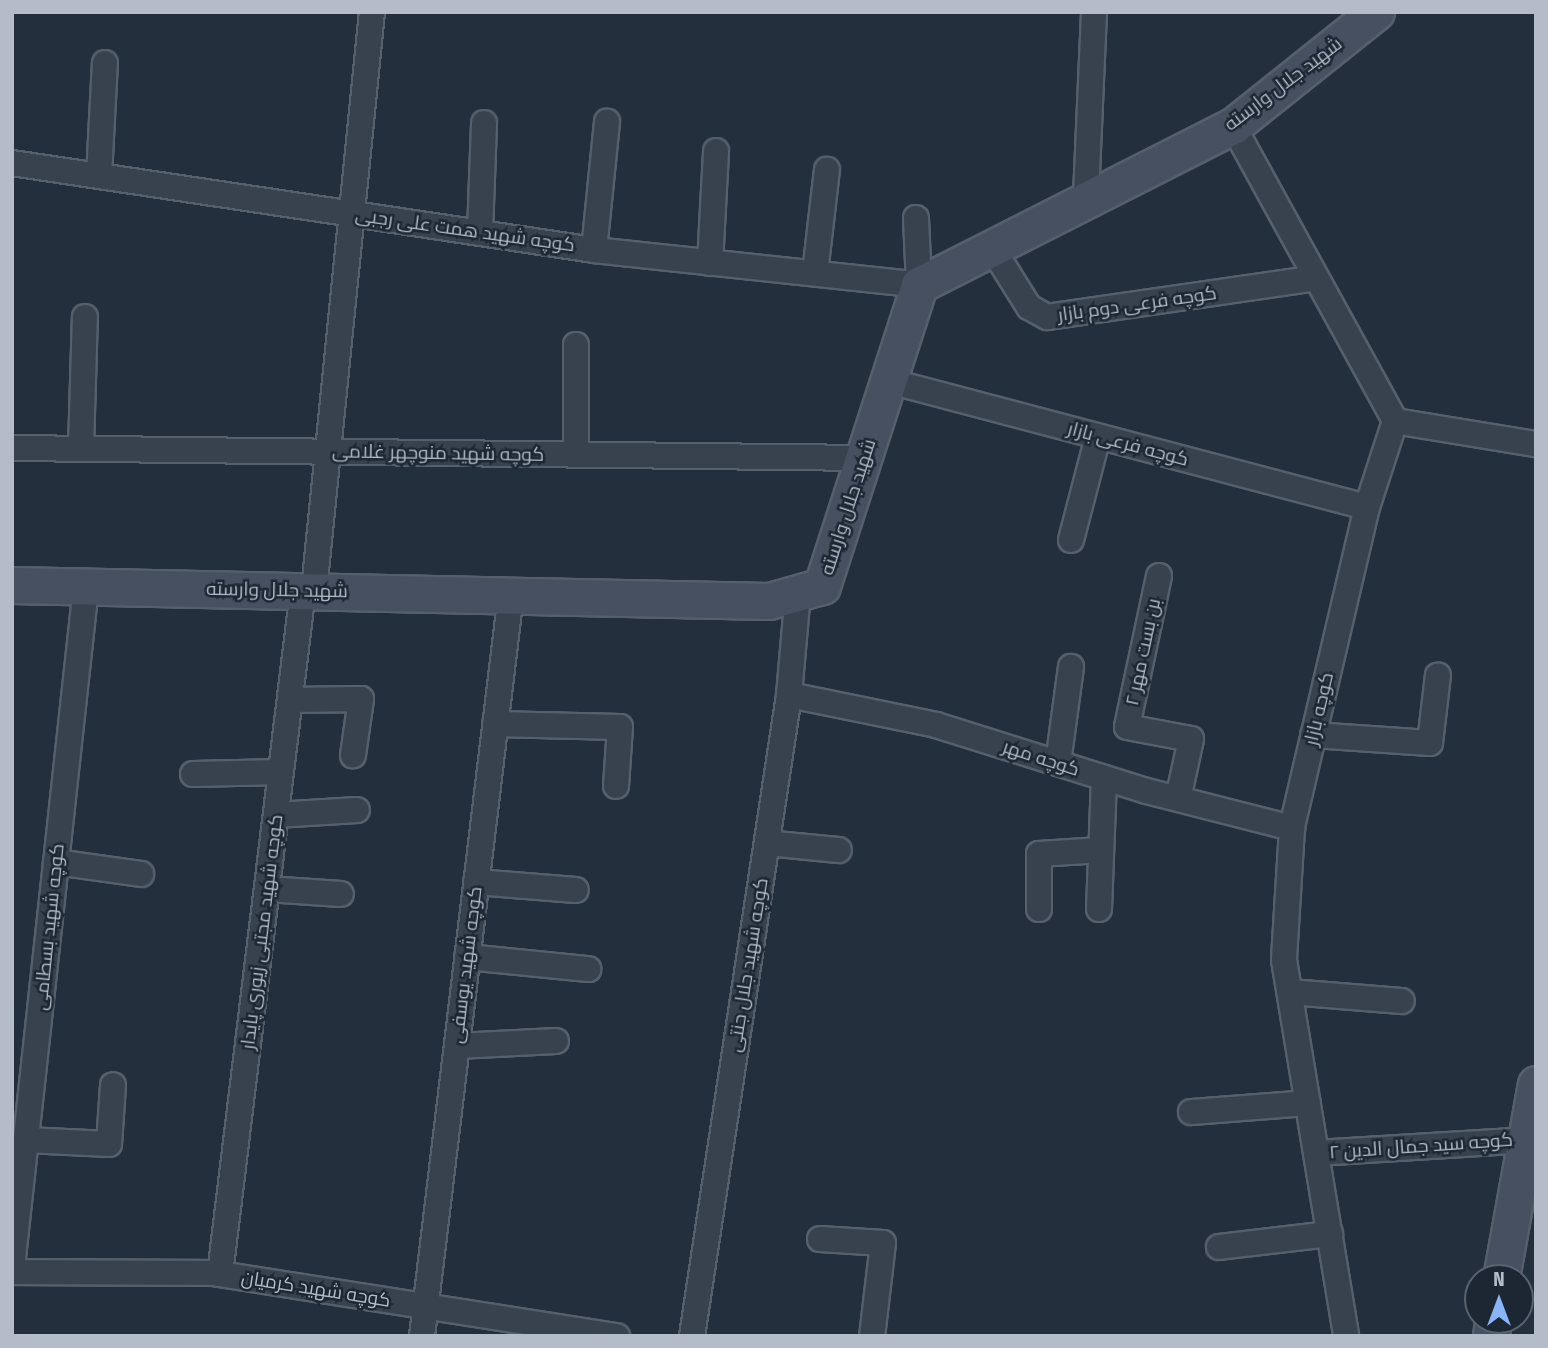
<!DOCTYPE html>
<html>
<head>
<meta charset="utf-8">
<style>
	body { margin:0 }
	#map { position:relative; width:1548px; height:1348px; overflow:hidden; background:#242f3e; font-family:"Fira Sans Condensed",Cairo,sans-serif }
	div>[style] { position:absolute }
	.roads { filter:drop-shadow(2px 0 #565f6c) drop-shadow(-2px 0 #565f6c) drop-shadow(0 2px #565f6c) drop-shadow(0 -2px #565f6c) }
	.street>* { height:24px; margin:-12px; padding:0 12px; transform-origin:12px; border-radius:12px; background:#38414e }
	.secondary>* { height:35px; margin:-17.5px; padding:0 17.5px; transform-origin:17.5px; border-radius:17.5px; background:#465061 }
	span { translate:-50% -50%; white-space:nowrap; text-align:center; line-height:1.15; -webkit-text-stroke:5px #1d2633; paint-order:stroke }
	.street-label { font-size:19px; color:#b4bcc9 }
	.frame { position:absolute; inset:0; border:14px solid #b4bcc9; pointer-events:none }
	.north { position:absolute; left:1464px; top:1264px; width:70px; height:70px; box-sizing:border-box; background:#1d2633; border:2px solid #59626f; border-radius:50%; rotate:0deg; font-size:19px; font-weight:700; line-height:28px; text-align:center; color:#b4bcc9 }
	.north::after { content:''; display:block; margin:auto; width:24px; height:32px; background:#8ab4f8; clip-path:polygon(50% 0,100% 100%,50% 72%,0 100%) }
</style>
</head>
<body>
<div id="map">
	<div class="roads">
		<div class="street">
			<i style="left:1233px;top:126px;width:337px;rotate:61.2deg"></i>
			<i style="left:1395px;top:421px;width:90px;rotate:108deg"></i>
			<i style="left:1367px;top:507px;width:330px;rotate:103.2deg"></i>
			<i style="left:1292px;top:828px;width:132px;rotate:93.5deg"></i>
			<i style="left:1284px;top:960px;width:381px;rotate:80.6deg"></i>
			<i style="left:12px;top:163px;width:588px;rotate:8.5deg"></i>
			<i style="left:594px;top:250px;width:327px;rotate:6.1deg"></i>
			<i style="left:919px;top:285px;width:67px;rotate:-92.6deg"></i>
			<i style="left:99px;top:176px;width:113px;rotate:-87deg"></i>
			<i style="left:1086px;top:196px;width:184px;rotate:-87.5deg"></i>
			<i style="left:480px;top:233px;width:110px;rotate:-87.9deg"></i>
			<i style="left:992px;top:248px;width:70px;rotate:57.9deg"></i>
			<i style="left:1029px;top:307px;width:21px;rotate:29deg"></i>
			<i style="left:1047px;top:317px;width:272px;rotate:-8.2deg"></i>
			<i style="left:594px;top:250px;width:129px;rotate:-84.2deg"></i>
			<i style="left:710px;top:263px;width:112px;rotate:-86.9deg"></i>
			<i style="left:815px;top:273px;width:104px;rotate:-83.4deg"></i>
			<i style="left:576px;top:345px;width:110px;rotate:90deg"></i>
			<i style="left:889px;top:381px;width:494px;rotate:14.8deg"></i>
			<i style="left:1395px;top:421px;width:143px;rotate:9.3deg"></i>
			<i style="left:12px;top:448px;width:852px;rotate:0.67deg"></i>
			<i style="left:81px;top:448px;width:131px;rotate:-88.3deg"></i>
			<i style="left:1071px;top:540px;width:107px;rotate:-75.4deg"></i>
			<i style="left:1159px;top:576px;width:154px;rotate:102deg"></i>
			<i style="left:1127px;top:727px;width:65px;rotate:10.6deg"></i>
			<i style="left:1191px;top:739px;width:61px;rotate:102.2deg"></i>
			<i style="left:314px;top:590px;width:581px;rotate:-84.27deg"></i>
			<i style="left:789px;top:695px;width:150px;rotate:11.5deg"></i>
			<i style="left:936px;top:725px;width:221px;rotate:17.4deg"></i>
			<i style="left:1147px;top:791px;width:150px;rotate:14.3deg"></i>
			<i style="left:290px;top:700px;width:71px;rotate:-0.8deg"></i>
			<i style="left:361px;top:699px;width:57px;rotate:98.1deg"></i>
			<i style="left:495px;top:724px;width:125px;rotate:1.4deg"></i>
			<i style="left:620px;top:727px;width:59px;rotate:93.9deg"></i>
			<i style="left:1313px;top:735px;width:117px;rotate:3.9deg"></i>
			<i style="left:1430px;top:743px;width:68px;rotate:-83.3deg"></i>
			<i style="left:1058px;top:763px;width:97px;rotate:-82.3deg"></i>
			<i style="left:193px;top:774px;width:88px;rotate:-1.3deg"></i>
			<i style="left:276px;top:815px;width:81px;rotate:-3.5deg"></i>
			<i style="left:767px;top:843px;width:72px;rotate:5.6deg"></i>
			<i style="left:56px;top:862px;width:86px;rotate:8deg"></i>
			<i style="left:476px;top:882px;width:100px;rotate:4.6deg"></i>
			<i style="left:267px;top:889px;width:74px;rotate:3.9deg"></i>
			<i style="left:1039px;top:909px;width:55px;rotate:-90deg"></i>
			<i style="left:1039px;top:854px;width:62px;rotate:-3.7deg"></i>
			<i style="left:1099px;top:909px;width:131px;rotate:-87.8deg"></i>
			<i style="left:467px;top:957px;width:122px;rotate:5.7deg"></i>
			<i style="left:1290px;top:992px;width:112px;rotate:4.6deg"></i>
			<i style="left:457px;top:1046px;width:99px;rotate:-2.9deg"></i>
			<i style="left:1191px;top:1112px;width:117px;rotate:-4.4deg"></i>
			<i style="left:26px;top:1140px;width:83px;rotate:2.8deg"></i>
			<i style="left:109px;top:1144px;width:59px;rotate:-86.1deg"></i>
			<i style="left:1316px;top:1153px;width:210px;rotate:-3.5deg"></i>
			<i style="left:820px;top:1239px;width:63px;rotate:3.6deg"></i>
			<i style="left:883px;top:1243px;width:94px;rotate:96.7deg"></i>
			<i style="left:1219px;top:1247px;width:112px;rotate:-6.7deg"></i>
			<i style="left:12px;top:1267px;width:684px;rotate:-83.79deg"></i>
			<i style="left:12px;top:1272px;width:201px;rotate:0.3deg"></i>
			<i style="left:213px;top:1273px;width:409px;rotate:8.9deg"></i>
			<i style="left:220px;top:1274px;width:689px;rotate:-83.08deg"></i>
			<i style="left:422px;top:1336px;width:747px;rotate:-83.16deg"></i>
			<i style="left:692px;top:1336px;width:648px;rotate:-81.39deg"></i>
			<i style="left:789px;top:695px;width:103px;rotate:-85deg"></i>
		</div>
		<div class="secondary">
			<i style="left:12px;top:585px;width:757px;rotate:1.21deg"></i>
			<i style="left:769px;top:601px;width:55px;rotate:-15.8deg"></i>
			<i style="left:822px;top:586px;width:316px;rotate:-72.1deg"></i>
			<i style="left:919px;top:285px;width:352px;rotate:-26.9deg"></i>
			<i style="left:1233px;top:126px;width:183px;rotate:-38.6deg"></i>
			<i style="left:1501px;top:1278px;width:197px;rotate:-79.8deg"></i>
			<i style="left:1491px;top:1336px;width:16px;rotate:-83deg"></i>
		</div>
	</div>
	<div class="street-label">
		<span style="left:1283px;top:84px;rotate:-37deg">شهید جلال وارسته</span>
		<span style="left:465px;top:230px;rotate:8deg">کوچه شهید همت علی رجبی</span>
		<span style="left:1137px;top:304px;rotate:-8deg">کوچه فرعی دوم بازار</span>
		<span style="left:1128px;top:444px;rotate:15deg">کوچه فرعی بازار</span>
		<span style="left:438px;top:453px;rotate:1deg">کوچه شهید منوچهر غلامی</span>
		<span style="left:848px;top:507px;rotate:-72deg">شهید جلال وارسته</span>
		<span style="left:277px;top:590px;rotate:1deg">شهید جلال وارسته</span>
		<span style="left:1143px;top:652px;rotate:-78deg">بن بست مهر ۲</span>
		<span style="left:1319px;top:709px;rotate:-77deg">کوچه بازار</span>
		<span style="left:1041px;top:758px;rotate:18deg">کوچه مهر</span>
		<span style="left:49px;top:927px;rotate:-84deg">کوچه شهید بسطامی</span>
		<span style="left:262px;top:932px;rotate:-83deg">کوچه شهید مجتبی زیوری پایدار</span>
		<span style="left:466px;top:965px;rotate:-83deg">کوچه شهید یوسفی</span>
		<span style="left:748px;top:965px;rotate:-81deg">کوچه شهید جلال جنتی</span>
		<span style="left:1421px;top:1146px;rotate:-4deg">کوچه سید جمال الدین ۲</span>
		<span style="left:316px;top:1289px;rotate:9deg">کوچه شهید کرمیان</span>
	</div>
	<div class="frame"></div>
	<div class="north">N</div>
</div>
</body>
</html>
